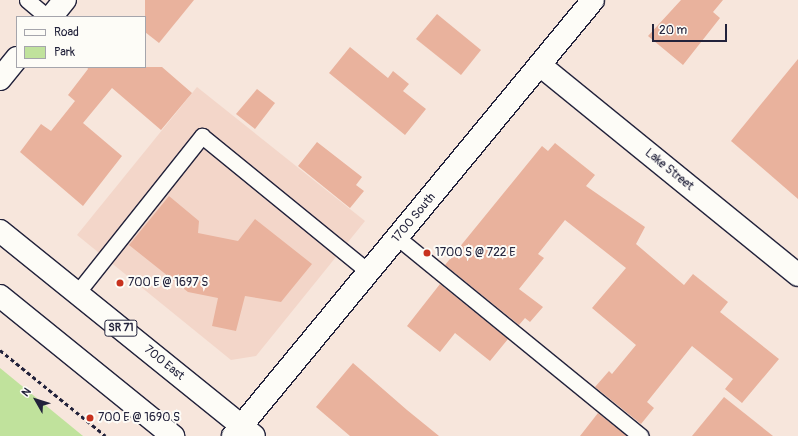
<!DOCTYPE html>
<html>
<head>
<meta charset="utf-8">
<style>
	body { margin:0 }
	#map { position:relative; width:798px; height:436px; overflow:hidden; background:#f7e6dc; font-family:Pangolin,sans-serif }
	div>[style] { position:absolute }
	.built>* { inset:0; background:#f3d6c9 }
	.green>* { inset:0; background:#c0e29c }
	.building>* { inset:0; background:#e9b29d }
	.path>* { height:2.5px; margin-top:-1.25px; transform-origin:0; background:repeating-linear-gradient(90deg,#22223b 0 4px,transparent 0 7px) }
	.roads { filter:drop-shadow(1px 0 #22223b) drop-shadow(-1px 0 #22223b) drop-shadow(0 1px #22223b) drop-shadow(0 -1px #22223b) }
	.service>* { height:15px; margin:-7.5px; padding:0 7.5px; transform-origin:7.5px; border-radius:7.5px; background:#fdfcf7 }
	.minor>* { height:22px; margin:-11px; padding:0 11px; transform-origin:11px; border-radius:11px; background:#fdfcf7 }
	.tertiary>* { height:22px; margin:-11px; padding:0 11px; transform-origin:11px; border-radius:11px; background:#fdfcf7 }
	.primary>* { height:22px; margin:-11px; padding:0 11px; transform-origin:11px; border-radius:11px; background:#fdfcf7 }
	.dots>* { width:11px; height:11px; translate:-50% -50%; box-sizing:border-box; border:2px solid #fdfcf7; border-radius:50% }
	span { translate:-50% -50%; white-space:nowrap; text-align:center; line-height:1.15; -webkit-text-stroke:4px #fdfcf7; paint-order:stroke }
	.shield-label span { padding:1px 3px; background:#fdfcf7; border:1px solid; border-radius:3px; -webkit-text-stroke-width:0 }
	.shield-label { font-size:11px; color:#22223b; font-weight:700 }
	.street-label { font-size:12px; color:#22223b }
	.poi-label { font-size:12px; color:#22223b }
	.left { translate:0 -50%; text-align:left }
	.legend { position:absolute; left:16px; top:16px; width:130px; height:52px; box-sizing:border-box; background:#fdfcf7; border:1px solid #a5a5ac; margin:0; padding:5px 7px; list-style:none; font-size:12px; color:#22223b }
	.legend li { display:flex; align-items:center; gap:8px; height:20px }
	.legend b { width:20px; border:1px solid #a5a5ac }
	.north { position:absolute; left:16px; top:380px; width:40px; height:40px; -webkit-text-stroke:3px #fdfcf7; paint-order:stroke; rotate:309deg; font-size:11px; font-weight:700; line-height:16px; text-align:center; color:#22223b }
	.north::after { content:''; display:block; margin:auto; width:14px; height:18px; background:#22223b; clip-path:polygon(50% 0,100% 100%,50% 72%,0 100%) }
	.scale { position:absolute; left:652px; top:24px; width:75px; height:18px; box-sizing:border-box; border:2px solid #22223b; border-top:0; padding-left:5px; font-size:12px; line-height:14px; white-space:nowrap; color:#22223b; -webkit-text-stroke:3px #fdfcf7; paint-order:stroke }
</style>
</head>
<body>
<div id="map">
	<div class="built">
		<i style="clip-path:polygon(197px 87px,365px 221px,256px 356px,231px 360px,77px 235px)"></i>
	</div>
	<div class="green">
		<i style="clip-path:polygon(0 368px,83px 436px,0 436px)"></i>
	</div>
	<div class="building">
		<i style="clip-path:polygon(145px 0,194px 0,159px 43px,145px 32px)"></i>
		<i style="clip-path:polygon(681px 0,723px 0,713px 12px,720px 18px,683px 65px,648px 36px)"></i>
		<i style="clip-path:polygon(437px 14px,481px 50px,461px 75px,416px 39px)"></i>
		<i style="clip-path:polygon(350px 47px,388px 78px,393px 71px,409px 84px,403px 91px,426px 109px,405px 135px,329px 73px)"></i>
		<i style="clip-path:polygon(798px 59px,798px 199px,731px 141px)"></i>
		<i style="clip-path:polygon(87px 67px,162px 67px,192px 93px,161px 130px,112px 88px,83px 123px,122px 156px,83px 206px,20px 152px,41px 124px,51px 131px,75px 101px,68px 95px,88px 69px)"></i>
		<i style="clip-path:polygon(257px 89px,275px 103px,255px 129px,236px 114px)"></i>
		<i style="clip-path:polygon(317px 142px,362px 177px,356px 185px,364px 191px,350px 208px,298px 166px)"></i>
		<i style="clip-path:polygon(555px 143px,595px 175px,586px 186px,645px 227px,636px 244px,684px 285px,693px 274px,728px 302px,720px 312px,779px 359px,742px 403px,725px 389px,733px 379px,692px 346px,647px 402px,654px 408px,641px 424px,595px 387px,609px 371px,612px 374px,636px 345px,592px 308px,626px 268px,565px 220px,538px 254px,544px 258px,519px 289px,543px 307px,530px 322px,525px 318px,519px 325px,445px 265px,542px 146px,548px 151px)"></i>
		<i style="clip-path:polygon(169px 196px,199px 221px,198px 233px,238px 241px,255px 219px,312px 264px,281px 302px,245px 296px,236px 331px,212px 326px,218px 298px,188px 292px,129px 245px)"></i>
		<i style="clip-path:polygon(440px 284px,508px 339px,490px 361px,455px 333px,440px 352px,407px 326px)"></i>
		<i style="clip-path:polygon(353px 363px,407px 410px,439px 436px,350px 436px,316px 407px)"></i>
		<i style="clip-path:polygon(724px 397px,773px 436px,692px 436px)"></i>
		<i style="clip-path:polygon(598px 413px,627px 436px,580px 436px)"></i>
	</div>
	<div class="path">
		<i style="left:0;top:350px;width:136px;rotate:39.1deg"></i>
	</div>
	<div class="roads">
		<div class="service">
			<i style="left:27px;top:0;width:26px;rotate:40deg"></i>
			<i style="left:398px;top:238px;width:313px;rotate:39.2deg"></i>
			<i style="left:77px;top:293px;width:201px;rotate:-51.5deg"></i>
			<i style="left:202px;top:136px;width:215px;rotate:39.2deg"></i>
		</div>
		<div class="minor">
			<i style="left:51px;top:17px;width:22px;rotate:-51deg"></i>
			<i style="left:541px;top:66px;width:331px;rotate:39.1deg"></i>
			<i style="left:0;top:79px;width:27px;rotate:-51deg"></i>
		</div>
		<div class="tertiary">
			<i style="left:233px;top:436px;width:565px;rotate:-50.45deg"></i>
		</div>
		<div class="primary">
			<i style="left:0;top:231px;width:326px;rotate:38.9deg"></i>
			<i style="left:0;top:296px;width:223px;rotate:39deg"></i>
		</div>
	</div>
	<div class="dots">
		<i style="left:427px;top:253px;background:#c8321e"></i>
		<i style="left:120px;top:283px;background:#c8321e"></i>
		<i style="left:90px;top:418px;background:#c8321e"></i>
	</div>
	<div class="shield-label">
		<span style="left:121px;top:328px">SR 71</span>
	</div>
	<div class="street-label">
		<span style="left:669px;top:170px;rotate:39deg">Lake Street</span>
		<span style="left:414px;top:218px;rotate:-50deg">1700 South</span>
		<span style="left:164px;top:363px;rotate:39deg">700 East</span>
	</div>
	<div class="poi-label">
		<span class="left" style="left:435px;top:253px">1700 S @ 722 E</span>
		<span class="left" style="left:128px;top:283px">700 E @ 1697 S</span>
		<span class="left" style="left:98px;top:418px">700 E @ 1690 S</span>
	</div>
	<ul class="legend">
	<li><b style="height:5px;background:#fdfcf7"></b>Road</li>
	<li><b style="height:11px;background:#c0e29c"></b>Park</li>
	</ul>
	<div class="north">N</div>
	<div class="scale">20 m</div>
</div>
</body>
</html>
